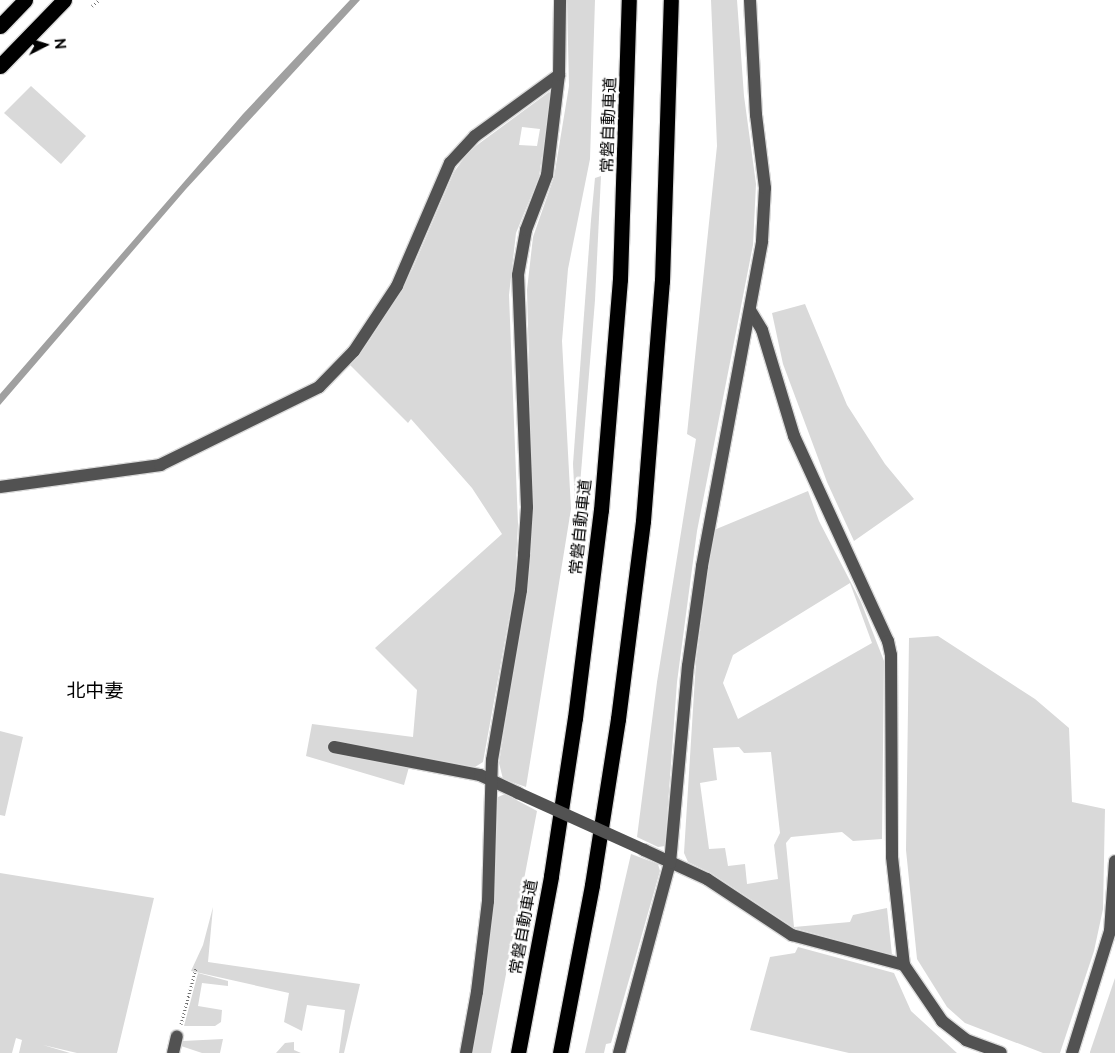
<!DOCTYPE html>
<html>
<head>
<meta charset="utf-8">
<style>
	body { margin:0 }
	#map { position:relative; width:1115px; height:1053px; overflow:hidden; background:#fff; font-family:Raleway,"Noto Sans JP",sans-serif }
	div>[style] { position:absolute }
	.green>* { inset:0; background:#d9d9d9 }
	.water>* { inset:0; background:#a0a0a0 }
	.path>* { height:3px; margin-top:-1.5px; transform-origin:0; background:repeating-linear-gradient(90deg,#747474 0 1px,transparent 0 3.5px) }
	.roads { filter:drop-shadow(1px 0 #dbdbdb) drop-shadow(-1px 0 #dbdbdb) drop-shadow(0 1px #dbdbdb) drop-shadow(0 -1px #dbdbdb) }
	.minor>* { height:12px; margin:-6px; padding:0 6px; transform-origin:6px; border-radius:6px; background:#525252 }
	.highway>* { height:15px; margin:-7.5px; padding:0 7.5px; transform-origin:7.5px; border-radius:7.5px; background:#000 }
	.minor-bridge>* { height:12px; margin:-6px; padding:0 6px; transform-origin:6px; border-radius:6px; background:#525252 }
	span { translate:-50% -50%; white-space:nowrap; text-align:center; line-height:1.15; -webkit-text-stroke:5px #fff; paint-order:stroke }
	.street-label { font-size:16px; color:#000 }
	.quarter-label { font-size:19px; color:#000 }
	.north { position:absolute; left:20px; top:20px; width:50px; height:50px; -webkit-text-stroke:4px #fff; paint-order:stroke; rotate:85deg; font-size:14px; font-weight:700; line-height:20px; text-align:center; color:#000 }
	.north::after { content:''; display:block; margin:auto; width:18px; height:22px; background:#000; clip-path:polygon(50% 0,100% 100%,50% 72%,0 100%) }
</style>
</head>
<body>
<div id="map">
	<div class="green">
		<i style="clip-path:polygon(567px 0,595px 0,590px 159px,568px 269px,562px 341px,571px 509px,526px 787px,503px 779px,499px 763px,528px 583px,533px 512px,527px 290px,533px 237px,554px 177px,569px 86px)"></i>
		<i style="clip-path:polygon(711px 0,737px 0,744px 96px,756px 184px,753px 245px,697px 531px,677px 682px,665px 846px,658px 847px,637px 837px,657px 682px,696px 439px,687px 434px,717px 146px)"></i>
		<i style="clip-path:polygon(31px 86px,86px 136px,61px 164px,4px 113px)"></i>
		<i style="clip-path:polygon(evenodd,549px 92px,551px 94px,539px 177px,516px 233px,509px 295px,518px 524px,515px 585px,483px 762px,475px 767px,333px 740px,331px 752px,409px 767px,404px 785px,306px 756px,312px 724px,413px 737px,417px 690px,375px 648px,502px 534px,472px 488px,411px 419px,408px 423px,350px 365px,370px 340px,412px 270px,454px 172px,469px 151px,549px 92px,522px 127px,540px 129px,537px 146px,519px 145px,522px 127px)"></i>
		<i style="clip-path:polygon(601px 176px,595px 300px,580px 485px,575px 504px,573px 464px,591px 220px,595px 178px)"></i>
		<i style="clip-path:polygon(805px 304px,847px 405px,885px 464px,914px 499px,854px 541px,827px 482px,783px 364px,772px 313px)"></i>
		<i style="clip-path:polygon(evenodd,808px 491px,819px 521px,861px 602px,884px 661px,882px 839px,853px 841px,842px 832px,791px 837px,786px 843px,794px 927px,850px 922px,853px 915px,887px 908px,892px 955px,794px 928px,711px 873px,688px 862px,684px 853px,696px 661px,714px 530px,808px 491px,850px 583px,872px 643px,738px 719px,723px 683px,733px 655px,850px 583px,808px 491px,739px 747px,744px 753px,771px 752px,780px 833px,774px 845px,778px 879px,747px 884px,745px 864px,728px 866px,725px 848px,709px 849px,700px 783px,717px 780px,713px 748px,739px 747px)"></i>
		<i style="clip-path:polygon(938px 636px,1035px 699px,1069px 728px,1072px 802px,1105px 809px,1103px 909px,1094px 951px,1060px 1053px,1043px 1053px,965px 1023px,947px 1007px,917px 959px,906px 850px,909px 638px)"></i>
		<i style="clip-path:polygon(0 731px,23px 737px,5px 816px,0 815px)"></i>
		<i style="clip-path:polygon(505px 794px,537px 811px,491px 1053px,473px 1053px,495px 900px,498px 797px)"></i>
		<i style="clip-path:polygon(631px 854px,658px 864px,660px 871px,611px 1043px,606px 1044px,604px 1053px,585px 1053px)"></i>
		<i style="clip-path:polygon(0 873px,154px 898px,117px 1053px,77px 1053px,43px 1045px,70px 1053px,19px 1053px,22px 1040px,16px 1038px,12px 1053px,0 1053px)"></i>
		<i style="clip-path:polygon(213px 907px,208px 962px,360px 984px,344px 1053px,339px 1053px,345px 1010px,307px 1005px,302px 1031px,284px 1022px,289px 993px,191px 971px,203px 945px)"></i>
		<i style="clip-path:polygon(798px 947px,894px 973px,911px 1011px,957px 1053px,849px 1053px,750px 1030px,770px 957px,795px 953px)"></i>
		<i style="clip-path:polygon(198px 973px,228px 981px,228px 986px,202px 983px,198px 1006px,222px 1010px,221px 1022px,215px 1026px,184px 1026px)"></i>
		<i style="clip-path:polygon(1115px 978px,1115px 1053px,1090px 1053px,1090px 1052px)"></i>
		<i style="clip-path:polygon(223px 1039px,220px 1053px,202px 1053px,181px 1046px,183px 1041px)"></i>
		<i style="clip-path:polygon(294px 1042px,294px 1050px,301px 1053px,276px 1053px,285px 1043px)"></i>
	</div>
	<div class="water">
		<i style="clip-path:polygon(350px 0,360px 0,186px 189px,0 405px,0 394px,243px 114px)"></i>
	</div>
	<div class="path">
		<i style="left:92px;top:6px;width:9px;rotate:-41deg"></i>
		<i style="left:181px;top:1024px;width:58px;rotate:-75deg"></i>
	</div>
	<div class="roads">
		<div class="minor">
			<i style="left:750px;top:310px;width:23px;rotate:59deg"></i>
			<i style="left:762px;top:330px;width:111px;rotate:73.2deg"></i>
			<i style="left:794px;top:436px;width:226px;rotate:65.4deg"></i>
			<i style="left:888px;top:641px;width:14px;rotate:78deg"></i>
			<i style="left:891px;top:655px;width:202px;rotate:89.7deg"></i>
			<i style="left:892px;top:857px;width:109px;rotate:83.7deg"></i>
			<i style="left:904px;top:965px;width:68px;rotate:55.8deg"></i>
			<i style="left:942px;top:1021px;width:31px;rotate:38deg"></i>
			<i style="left:966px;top:1040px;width:37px;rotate:20deg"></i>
			<i style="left:0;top:487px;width:162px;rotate:-7.8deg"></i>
			<i style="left:160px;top:465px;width:177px;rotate:-26.1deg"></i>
			<i style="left:319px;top:387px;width:50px;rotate:-45.8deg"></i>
			<i style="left:354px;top:351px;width:78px;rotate:-56.5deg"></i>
			<i style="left:397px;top:286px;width:134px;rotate:-66.7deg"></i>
			<i style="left:450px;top:163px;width:37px;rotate:-47deg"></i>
			<i style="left:475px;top:136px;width:104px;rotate:-36deg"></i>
			<i style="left:334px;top:747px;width:149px;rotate:10.9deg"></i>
			<i style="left:480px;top:775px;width:42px;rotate:25.3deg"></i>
			<i style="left:644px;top:850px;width:69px;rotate:24.7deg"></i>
			<i style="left:707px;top:879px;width:102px;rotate:33.4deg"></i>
			<i style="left:792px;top:935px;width:116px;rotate:15deg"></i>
			<i style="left:173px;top:1053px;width:17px;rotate:-77deg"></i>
			<i style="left:466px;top:1053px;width:62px;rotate:-79.8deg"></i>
			<i style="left:477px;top:992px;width:92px;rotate:-83.1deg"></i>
			<i style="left:488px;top:901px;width:141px;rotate:-88.4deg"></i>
			<i style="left:492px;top:760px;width:172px;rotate:-80.3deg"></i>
			<i style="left:521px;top:590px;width:36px;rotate:-85deg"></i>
			<i style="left:524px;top:554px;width:47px;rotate:-86.3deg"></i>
			<i style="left:527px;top:507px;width:232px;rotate:-92.2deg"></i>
			<i style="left:518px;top:275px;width:46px;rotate:-79.9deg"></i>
			<i style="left:526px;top:230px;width:59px;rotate:-69.1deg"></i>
			<i style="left:547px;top:175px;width:101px;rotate:-83.2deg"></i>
			<i style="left:559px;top:75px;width:75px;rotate:-89.2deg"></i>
			<i style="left:619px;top:1053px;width:197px;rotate:-75deg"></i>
			<i style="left:670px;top:863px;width:198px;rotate:-84.8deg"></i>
			<i style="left:688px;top:666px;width:101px;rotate:-82deg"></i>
			<i style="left:702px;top:566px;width:330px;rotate:-79.5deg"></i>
			<i style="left:762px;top:241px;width:53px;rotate:-86.8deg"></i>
			<i style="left:765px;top:188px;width:74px;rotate:-97deg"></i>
			<i style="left:756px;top:115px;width:115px;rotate:-93deg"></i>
			<i style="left:1072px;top:1053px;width:128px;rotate:-72.7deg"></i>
			<i style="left:1110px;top:931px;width:70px;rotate:-85.9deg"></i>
		</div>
		<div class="highway">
			<i style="left:0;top:26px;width:36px;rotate:-46deg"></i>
			<i style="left:0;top:66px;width:92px;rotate:-45.9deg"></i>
			<i style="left:518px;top:1053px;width:180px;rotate:-79.4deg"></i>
			<i style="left:551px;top:876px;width:160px;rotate:-81.4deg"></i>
			<i style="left:575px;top:718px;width:210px;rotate:-82.9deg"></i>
			<i style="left:601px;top:510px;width:232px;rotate:-85.3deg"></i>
			<i style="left:620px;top:279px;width:279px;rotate:-88.2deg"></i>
			<i style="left:560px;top:1053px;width:171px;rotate:-79.2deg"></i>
			<i style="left:592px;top:885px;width:168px;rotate:-81.1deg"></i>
			<i style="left:618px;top:719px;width:200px;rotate:-82.8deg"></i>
			<i style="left:643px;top:521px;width:241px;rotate:-85.5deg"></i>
			<i style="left:662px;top:281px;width:281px;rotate:-88.2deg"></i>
		</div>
	</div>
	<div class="minor-bridge">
		<i style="left:518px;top:793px;width:138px;rotate:24.3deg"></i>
	</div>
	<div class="street-label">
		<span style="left:609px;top:125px;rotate:-88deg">常磐自動車道</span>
		<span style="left:581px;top:527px;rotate:-84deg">常磐自動車道</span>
		<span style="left:524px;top:927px;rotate:-80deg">常磐自動車道</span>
	</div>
	<div class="quarter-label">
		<span style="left:95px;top:691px">北中妻</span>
	</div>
	<div class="north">N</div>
</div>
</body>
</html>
